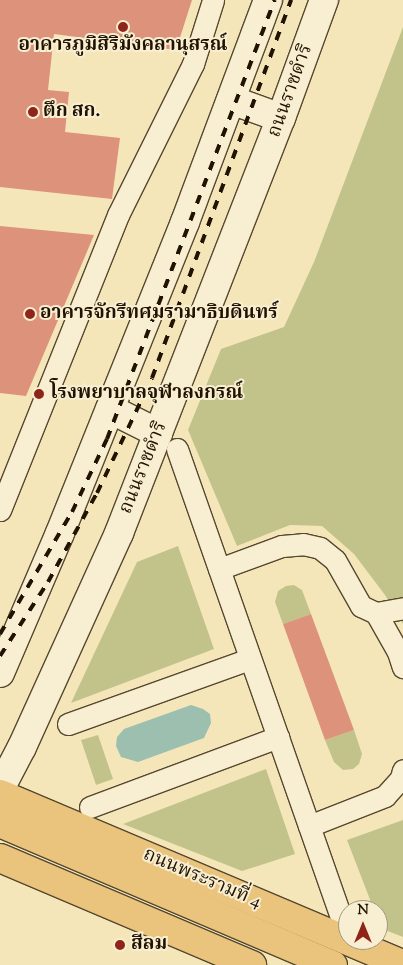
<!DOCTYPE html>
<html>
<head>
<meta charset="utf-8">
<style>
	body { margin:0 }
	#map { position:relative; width:403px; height:965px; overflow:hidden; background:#f5e6ba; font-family:"Sorts Mill Goudy","Noto Serif Thai",serif }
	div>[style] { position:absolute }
	.green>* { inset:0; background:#c2c38b }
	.water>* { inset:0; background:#9cbfb0 }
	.building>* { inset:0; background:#dd927b }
	.roads { filter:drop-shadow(1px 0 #56482f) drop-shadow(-1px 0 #56482f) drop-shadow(0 1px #56482f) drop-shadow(0 -1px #56482f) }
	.street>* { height:21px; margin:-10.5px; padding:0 10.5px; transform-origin:10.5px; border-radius:10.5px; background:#f8efd2 }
	.secondary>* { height:28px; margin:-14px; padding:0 14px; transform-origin:14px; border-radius:14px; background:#f8efd2 }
	.primary>* { height:28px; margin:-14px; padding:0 14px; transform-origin:14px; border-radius:14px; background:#eac37d }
	.rail>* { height:4px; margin-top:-2px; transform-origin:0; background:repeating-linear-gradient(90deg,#211301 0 9px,transparent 0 18px) }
	.dots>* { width:14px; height:14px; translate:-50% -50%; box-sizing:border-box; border:2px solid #f8efd2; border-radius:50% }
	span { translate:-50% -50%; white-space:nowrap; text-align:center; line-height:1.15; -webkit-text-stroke:4px #f8efd2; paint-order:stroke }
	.poi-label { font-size:19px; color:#211301; font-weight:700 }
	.left { translate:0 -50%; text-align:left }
	.street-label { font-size:19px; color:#211301 }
	.north { position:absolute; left:338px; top:900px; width:50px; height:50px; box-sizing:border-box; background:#f8efd2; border:1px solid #a2977e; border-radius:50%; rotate:0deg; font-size:14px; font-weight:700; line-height:20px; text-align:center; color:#211301 }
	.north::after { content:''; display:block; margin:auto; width:18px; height:22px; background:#8f2418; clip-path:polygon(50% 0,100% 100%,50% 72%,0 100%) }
</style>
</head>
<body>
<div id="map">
	<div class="green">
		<i style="clip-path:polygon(403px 27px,403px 624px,385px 595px,354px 554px,322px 526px,290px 525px,237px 546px,188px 430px,221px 349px,284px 327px,314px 262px)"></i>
		<i style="clip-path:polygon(178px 546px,214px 649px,71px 703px,137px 562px)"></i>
		<i style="clip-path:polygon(294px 585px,302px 590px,311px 614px,283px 624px,275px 602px,278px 591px,286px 586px)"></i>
		<i style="clip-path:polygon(354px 730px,362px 754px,359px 764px,353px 769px,343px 770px,334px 762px,325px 740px)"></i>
		<i style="clip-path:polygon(98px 735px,113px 779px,96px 785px,81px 740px)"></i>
		<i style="clip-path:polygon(266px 769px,295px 854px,242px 871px,123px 824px)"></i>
		<i style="clip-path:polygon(403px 820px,403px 937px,380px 928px,378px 910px,374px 910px,347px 840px)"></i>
	</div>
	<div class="water">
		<i style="clip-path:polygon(191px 705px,203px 709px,210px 714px,211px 723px,204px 738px,138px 762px,121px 757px,116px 746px,117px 737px,124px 729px)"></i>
	</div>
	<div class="building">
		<i style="clip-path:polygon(0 0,192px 0,176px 50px,54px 34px,48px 90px,69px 92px,65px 132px,120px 138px,112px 199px,0 187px)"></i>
		<i style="clip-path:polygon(0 226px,94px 235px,26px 396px,0 393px)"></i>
		<i style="clip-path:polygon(311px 614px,354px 730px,325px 740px,283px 624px)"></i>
	</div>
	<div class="roads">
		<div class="street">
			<i style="left:177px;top:449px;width:493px;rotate:70.7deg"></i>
			<i style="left:0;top:510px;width:318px;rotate:-68.2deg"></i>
			<i style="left:118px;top:215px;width:169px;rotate:-63.6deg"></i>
			<i style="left:193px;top:64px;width:67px;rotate:-72.6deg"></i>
			<i style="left:219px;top:569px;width:67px;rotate:-20.1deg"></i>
			<i style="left:282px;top:546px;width:21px;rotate:-5deg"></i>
			<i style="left:303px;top:544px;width:17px;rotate:13deg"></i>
			<i style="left:320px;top:548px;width:19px;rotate:39deg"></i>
			<i style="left:335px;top:560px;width:53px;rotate:60.5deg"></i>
			<i style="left:361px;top:606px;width:17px;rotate:25deg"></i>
			<i style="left:376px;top:613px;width:27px;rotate:-10deg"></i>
			<i style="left:376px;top:613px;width:45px;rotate:60.6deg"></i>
			<i style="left:398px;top:652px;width:16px;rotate:72deg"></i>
			<i style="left:68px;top:724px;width:193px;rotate:-19.7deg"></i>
			<i style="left:90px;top:807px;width:201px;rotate:-20.4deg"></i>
			<i style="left:309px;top:826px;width:82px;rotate:-21.5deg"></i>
			<i style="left:385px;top:796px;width:24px;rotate:-48deg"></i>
			<i style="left:401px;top:778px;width:8px;rotate:-76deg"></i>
		</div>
		<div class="secondary">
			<i style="left:231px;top:100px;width:53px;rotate:19.8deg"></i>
			<i style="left:110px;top:409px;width:54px;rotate:26.6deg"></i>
			<i style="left:0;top:673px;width:152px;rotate:-66.8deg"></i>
			<i style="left:60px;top:533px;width:335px;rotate:-68.1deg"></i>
			<i style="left:185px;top:222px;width:237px;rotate:-69.5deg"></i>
			<i style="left:0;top:789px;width:47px;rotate:-62.4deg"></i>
			<i style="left:22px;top:747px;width:235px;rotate:-65.6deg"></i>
			<i style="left:119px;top:533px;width:445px;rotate:-68.7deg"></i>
			<i style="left:281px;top:118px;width:126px;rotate:-70deg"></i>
		</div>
		<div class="primary">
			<i style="left:0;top:794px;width:437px;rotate:22.9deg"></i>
			<i style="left:0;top:823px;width:362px;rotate:23.1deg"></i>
			<i style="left:0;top:858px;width:274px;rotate:23deg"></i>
		</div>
	</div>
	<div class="rail">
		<i style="left:0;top:634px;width:142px;rotate:-59.5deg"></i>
		<i style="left:72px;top:512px;width:81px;rotate:-64.4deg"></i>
		<i style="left:107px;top:439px;width:470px;rotate:-69.1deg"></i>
		<i style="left:0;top:656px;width:88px;rotate:-57deg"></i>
		<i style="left:48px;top:582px;width:102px;rotate:-61.2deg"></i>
		<i style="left:97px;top:493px;width:127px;rotate:-64.4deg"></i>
		<i style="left:152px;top:378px;width:403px;rotate:-69.8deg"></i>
	</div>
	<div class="dots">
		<i style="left:123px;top:27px;background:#8f2418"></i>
		<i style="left:33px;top:112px;background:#8f2418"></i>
		<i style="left:30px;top:314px;background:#8f2418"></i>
		<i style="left:39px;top:394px;background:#8f2418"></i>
		<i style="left:120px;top:945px;background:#8f2418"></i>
	</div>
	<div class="poi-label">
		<span style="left:123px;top:46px">อาคารภูมิสิริมังคลานุสรณ์</span>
		<span class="left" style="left:43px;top:112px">ตึก สก.</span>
		<span class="left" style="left:40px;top:314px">อาคารจักรีทศมรามาธิบดินทร์</span>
		<span class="left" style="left:50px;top:394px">โรงพยาบาลจุฬาลงกรณ์</span>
		<span class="left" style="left:131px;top:945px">สีลม</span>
	</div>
	<div class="street-label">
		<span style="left:291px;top:91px;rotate:-70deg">ถนนราชดำริ</span>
		<span style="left:144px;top:468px;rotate:-68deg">ถนนราชดำริ</span>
		<span style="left:202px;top:879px;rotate:23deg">ถนนพระรามที่ 4</span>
	</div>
	<div class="north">N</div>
</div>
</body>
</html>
